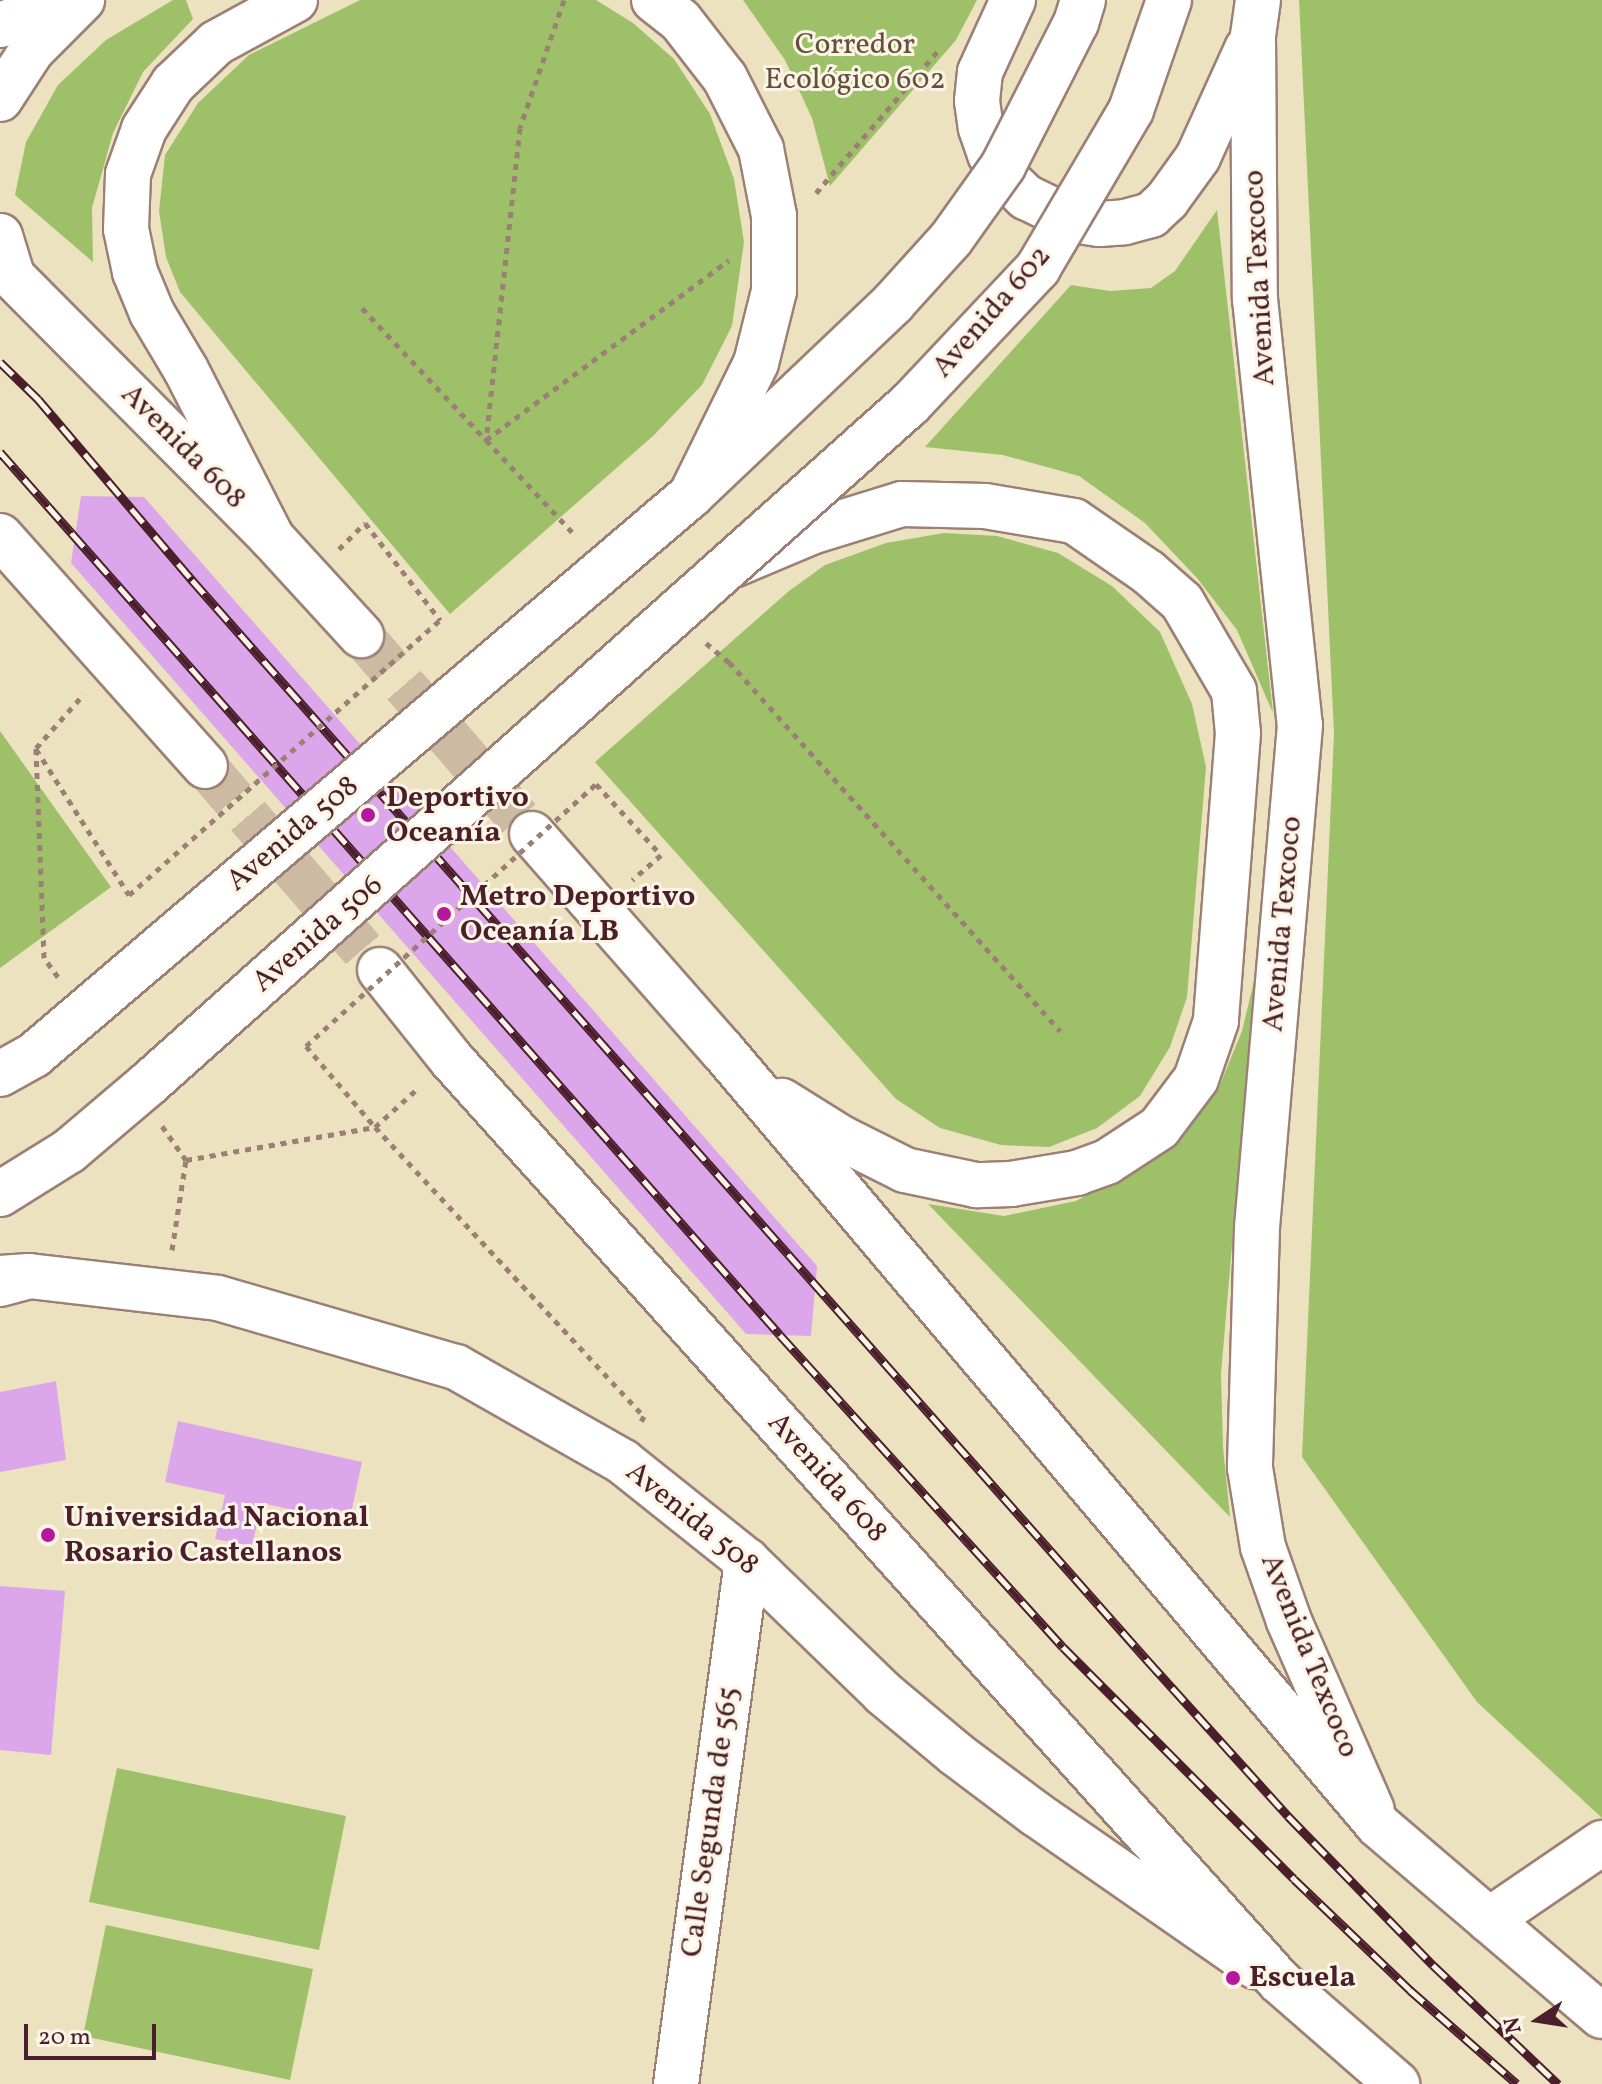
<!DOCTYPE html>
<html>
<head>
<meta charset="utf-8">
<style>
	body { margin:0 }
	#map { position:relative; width:1602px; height:2084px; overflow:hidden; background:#ede2c0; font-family:Vollkorn,serif }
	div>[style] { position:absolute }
	.green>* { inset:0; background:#9ec069 }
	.building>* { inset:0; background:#dca7ea }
	.highway-tunnel>* { height:44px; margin-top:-22px; transform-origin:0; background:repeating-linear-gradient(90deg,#ccbba2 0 44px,transparent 0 66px) }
	.path>* { height:5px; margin-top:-2.5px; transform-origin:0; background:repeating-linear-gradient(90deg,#9c8076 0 6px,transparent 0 12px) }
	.roads { filter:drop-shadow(2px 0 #9c8076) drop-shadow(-2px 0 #9c8076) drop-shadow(0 2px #9c8076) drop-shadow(0 -2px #9c8076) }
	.minor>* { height:44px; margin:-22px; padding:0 22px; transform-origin:22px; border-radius:22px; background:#fff }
	.major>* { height:44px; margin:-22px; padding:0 22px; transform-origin:22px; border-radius:22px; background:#fff }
	.highway>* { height:44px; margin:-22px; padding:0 22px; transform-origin:22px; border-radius:22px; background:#fff }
	.rail>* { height:9px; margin-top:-4.5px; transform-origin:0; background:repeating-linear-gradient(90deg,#fcf5e5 0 18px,#4a1f2b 0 36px); box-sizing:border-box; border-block:2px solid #4a1f2b }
	.path-bridge>* { height:5px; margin-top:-2.5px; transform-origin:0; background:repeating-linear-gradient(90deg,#9c8076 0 6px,transparent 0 12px) }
	.bridges { filter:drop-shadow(2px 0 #9c8076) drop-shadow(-2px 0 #9c8076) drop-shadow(0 2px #9c8076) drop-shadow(0 -2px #9c8076) }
	.major-bridge>* { height:44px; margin:-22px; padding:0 22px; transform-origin:22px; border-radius:22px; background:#fff }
	.highway-bridge>* { height:44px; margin:-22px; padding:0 22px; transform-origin:22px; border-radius:22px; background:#fff }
	.dots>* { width:22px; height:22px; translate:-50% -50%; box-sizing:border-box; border:4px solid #fcf5e5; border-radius:50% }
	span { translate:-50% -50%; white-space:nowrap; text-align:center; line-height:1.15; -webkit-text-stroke:6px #fcf5e5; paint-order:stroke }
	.park-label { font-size:30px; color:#634f3e }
	.street-label { font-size:30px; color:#4a1f2b }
	.poi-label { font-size:30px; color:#4a1f2b; font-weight:700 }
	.left { translate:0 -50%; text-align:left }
	.north { position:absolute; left:1498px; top:1980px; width:80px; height:80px; -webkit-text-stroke:6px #fcf5e5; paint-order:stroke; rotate:258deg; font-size:22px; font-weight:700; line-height:32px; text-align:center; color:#4a1f2b }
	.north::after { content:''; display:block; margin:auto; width:28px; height:36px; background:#4a1f2b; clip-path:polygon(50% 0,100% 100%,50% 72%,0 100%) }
	.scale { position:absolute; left:24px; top:2024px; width:132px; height:36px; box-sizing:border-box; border:4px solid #4a1f2b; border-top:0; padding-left:10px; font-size:24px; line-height:28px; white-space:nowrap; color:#4a1f2b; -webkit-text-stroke:6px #fcf5e5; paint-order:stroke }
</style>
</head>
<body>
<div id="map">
	<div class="green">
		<i style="clip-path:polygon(173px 0,186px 0,193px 19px,143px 72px,113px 133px,92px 208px,93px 262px,15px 195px,26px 142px,58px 85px,106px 40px)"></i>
		<i style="clip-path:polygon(360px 0,596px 0,633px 23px,674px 59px,710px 114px,734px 179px,744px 242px,732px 326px,702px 385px,653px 436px,450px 614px,180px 292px,166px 257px,159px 211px,165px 155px,198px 103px,249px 55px)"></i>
		<i style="clip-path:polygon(743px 0,977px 0,956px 40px,830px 186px,812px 118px,785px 60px)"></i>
		<i style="clip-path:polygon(1299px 0,1602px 0,1602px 1818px,1477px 1702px,1302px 1457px,1334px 733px)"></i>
		<i style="clip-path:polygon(1217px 210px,1273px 713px,1237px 630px,1197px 578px,1145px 523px,1079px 476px,1003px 455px,925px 447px,1071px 285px,1110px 291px,1151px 288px,1175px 271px)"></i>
		<i style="clip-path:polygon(944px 533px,997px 536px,1058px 553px,1112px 586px,1160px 632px,1192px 704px,1206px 767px,1187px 997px,1170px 1047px,1140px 1096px,1097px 1128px,1049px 1147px,1001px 1145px,940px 1128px,896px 1099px,595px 762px,789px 591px,825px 565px,886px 543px)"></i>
		<i style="clip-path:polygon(0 731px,111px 887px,0 968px)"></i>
		<i style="clip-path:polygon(1255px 977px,1221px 1374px,1223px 1447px,1230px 1517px,928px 1204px,1004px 1216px,1076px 1201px,1165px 1153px,1217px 1092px,1242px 1031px)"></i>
		<i style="clip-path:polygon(117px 1768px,346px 1816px,319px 1950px,89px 1902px)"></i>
		<i style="clip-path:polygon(106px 1925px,313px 1969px,290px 2080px,83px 2036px)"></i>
	</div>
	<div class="building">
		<i style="clip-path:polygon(81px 496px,144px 497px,817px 1266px,811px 1336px,746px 1334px,71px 563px)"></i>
		<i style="clip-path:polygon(56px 1381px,66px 1460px,0 1472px,0 1392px)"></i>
		<i style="clip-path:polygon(178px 1421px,362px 1462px,349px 1523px,262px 1503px,252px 1546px,215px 1539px,225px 1495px,165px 1482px)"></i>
		<i style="clip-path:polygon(0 1586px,65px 1591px,51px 1755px,0 1750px)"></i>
	</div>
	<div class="highway-tunnel">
		<i style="left:361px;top:635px;width:262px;rotate:49.3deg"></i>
		<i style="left:205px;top:766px;width:269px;rotate:49.4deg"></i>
	</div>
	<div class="path">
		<i style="left:564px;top:0;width:135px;rotate:109deg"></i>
		<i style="left:520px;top:128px;width:314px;rotate:96.2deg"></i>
		<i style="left:486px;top:440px;width:130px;rotate:46.9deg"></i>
		<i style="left:816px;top:193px;width:186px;rotate:-49.4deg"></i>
		<i style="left:362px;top:308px;width:181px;rotate:46.8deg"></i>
		<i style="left:486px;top:440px;width:302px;rotate:-36.5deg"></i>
		<i style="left:339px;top:549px;width:37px;rotate:-45deg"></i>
		<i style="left:365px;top:523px;width:123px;rotate:52.3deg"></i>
		<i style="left:706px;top:643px;width:30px;rotate:40deg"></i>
		<i style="left:729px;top:662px;width:496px;rotate:48.1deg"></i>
		<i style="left:36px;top:749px;width:173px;rotate:57.5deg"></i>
		<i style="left:596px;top:784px;width:96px;rotate:47.5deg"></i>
		<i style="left:661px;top:855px;width:38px;rotate:139deg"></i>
		<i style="left:58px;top:977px;width:24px;rotate:-126deg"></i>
		<i style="left:44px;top:958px;width:210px;rotate:-92.2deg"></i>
		<i style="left:36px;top:748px;width:72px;rotate:-48.4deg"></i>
		<i style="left:306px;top:1046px;width:106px;rotate:49.6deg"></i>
		<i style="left:375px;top:1127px;width:395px;rotate:47.1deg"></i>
		<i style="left:644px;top:1416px;width:9px;rotate:117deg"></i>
		<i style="left:162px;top:1126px;width:42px;rotate:54.8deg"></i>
		<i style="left:186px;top:1160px;width:192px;rotate:-9.9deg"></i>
		<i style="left:375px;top:1127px;width:57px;rotate:-42.1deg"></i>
		<i style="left:172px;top:1250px;width:91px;rotate:-81.2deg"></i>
	</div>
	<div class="roads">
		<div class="minor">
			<i style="left:0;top:25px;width:73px;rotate:-19.9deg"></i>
			<i style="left:0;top:99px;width:59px;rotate:-56.9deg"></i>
			<i style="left:32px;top:50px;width:71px;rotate:-45deg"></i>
			<i style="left:0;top:236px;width:41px;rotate:72.9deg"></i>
			<i style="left:0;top:1278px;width:29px;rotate:-4deg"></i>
			<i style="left:29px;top:1276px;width:190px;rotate:6.6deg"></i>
			<i style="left:218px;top:1298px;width:248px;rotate:16.2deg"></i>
			<i style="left:456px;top:1367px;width:192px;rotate:29.6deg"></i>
			<i style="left:623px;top:1462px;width:159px;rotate:38.6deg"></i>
			<i style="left:747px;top:1561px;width:190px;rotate:44.1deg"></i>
			<i style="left:883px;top:1693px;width:95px;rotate:39.9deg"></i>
			<i style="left:956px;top:1754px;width:100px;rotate:36.9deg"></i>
			<i style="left:1036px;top:1814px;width:267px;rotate:34.8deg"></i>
			<i style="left:1489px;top:1920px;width:137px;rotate:-34.3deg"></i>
			<i style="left:676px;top:2084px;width:528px;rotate:-82.27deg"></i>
		</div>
		<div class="major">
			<i style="left:1013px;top:0;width:79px;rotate:114.6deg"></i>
			<i style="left:980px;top:72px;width:29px;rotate:96deg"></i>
			<i style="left:977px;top:101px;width:27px;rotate:82deg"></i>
			<i style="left:981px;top:128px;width:28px;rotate:71deg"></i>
			<i style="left:990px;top:154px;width:29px;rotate:56deg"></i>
			<i style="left:1006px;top:178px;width:28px;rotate:44deg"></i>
			<i style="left:1026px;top:197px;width:52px;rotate:26.1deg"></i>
			<i style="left:1073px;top:220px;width:26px;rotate:9deg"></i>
			<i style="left:1099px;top:224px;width:26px;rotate:-4deg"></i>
			<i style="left:1125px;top:222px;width:27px;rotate:-15deg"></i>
			<i style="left:1151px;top:215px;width:22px;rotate:-43deg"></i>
			<i style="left:1167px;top:200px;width:53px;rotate:-54.2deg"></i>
			<i style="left:1198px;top:157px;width:119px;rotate:-65.6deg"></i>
			<i style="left:1258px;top:0;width:36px;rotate:98deg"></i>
			<i style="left:1253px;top:36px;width:263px;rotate:89.6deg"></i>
			<i style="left:1255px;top:299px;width:428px;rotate:84deg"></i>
			<i style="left:1300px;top:725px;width:505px;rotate:94.89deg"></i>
			<i style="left:1257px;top:1228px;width:240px;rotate:91.7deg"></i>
			<i style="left:1250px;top:1468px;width:80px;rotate:80.7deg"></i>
			<i style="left:1263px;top:1547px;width:78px;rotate:70.6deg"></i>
			<i style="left:1289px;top:1621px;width:206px;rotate:66.3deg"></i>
			<i style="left:0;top:1284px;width:30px;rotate:-15deg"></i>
		</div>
		<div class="highway">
			<i style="left:0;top:264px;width:386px;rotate:45.2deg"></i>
			<i style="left:272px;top:538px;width:132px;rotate:47.5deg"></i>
			<i style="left:0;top:536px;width:308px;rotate:48.3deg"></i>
			<i style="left:272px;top:538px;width:189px;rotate:-117.1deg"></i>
			<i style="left:186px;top:370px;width:66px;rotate:-120.8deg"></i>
			<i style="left:152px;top:313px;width:44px;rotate:-112.5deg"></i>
			<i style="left:135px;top:272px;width:44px;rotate:-101.8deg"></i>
			<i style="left:126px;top:229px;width:55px;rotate:-87.9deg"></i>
			<i style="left:128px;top:174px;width:48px;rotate:-70.4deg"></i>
			<i style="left:144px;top:129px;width:54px;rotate:-57.2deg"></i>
			<i style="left:173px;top:84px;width:59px;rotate:-43.6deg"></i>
			<i style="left:216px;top:43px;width:90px;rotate:-28.6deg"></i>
			<i style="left:733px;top:565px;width:85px;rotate:-22.9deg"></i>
			<i style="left:811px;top:532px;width:95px;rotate:-17.1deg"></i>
			<i style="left:902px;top:504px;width:83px;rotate:1.4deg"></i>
			<i style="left:985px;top:506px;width:90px;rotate:9.6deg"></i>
			<i style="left:1074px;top:521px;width:90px;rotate:34.6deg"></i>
			<i style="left:1148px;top:572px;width:45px;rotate:41.4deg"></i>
			<i style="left:1182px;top:602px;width:103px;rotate:59.7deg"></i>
			<i style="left:1234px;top:691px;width:42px;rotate:84.6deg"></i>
			<i style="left:1238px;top:733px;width:289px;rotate:94.4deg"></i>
			<i style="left:1216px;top:1021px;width:61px;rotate:109deg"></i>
			<i style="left:1196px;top:1079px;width:61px;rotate:127.1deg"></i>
			<i style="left:1159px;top:1128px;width:62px;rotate:146.8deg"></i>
			<i style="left:1107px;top:1162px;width:32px;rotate:160deg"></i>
			<i style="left:1077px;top:1173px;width:67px;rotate:170.5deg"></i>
			<i style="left:1011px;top:1184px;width:35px;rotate:178deg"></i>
			<i style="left:976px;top:1185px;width:73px;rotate:-168.1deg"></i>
			<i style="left:905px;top:1170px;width:72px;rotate:-153.4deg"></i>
			<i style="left:841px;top:1138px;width:70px;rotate:-147.9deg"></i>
			<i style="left:532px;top:834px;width:288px;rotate:48.7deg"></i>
			<i style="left:722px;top:1050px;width:1015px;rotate:49.75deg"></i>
			<i style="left:1378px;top:1825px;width:294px;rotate:40.5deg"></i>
			<i style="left:380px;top:970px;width:114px;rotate:51.4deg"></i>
			<i style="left:451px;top:1059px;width:1239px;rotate:48.07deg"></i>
			<i style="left:1279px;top:1981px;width:157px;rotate:41.1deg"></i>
		</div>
	</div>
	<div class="rail">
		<i style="left:0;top:362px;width:53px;rotate:44.2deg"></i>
		<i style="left:38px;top:399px;width:238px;rotate:49.6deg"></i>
		<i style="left:192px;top:580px;width:1443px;rotate:48.51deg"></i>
		<i style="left:1148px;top:1661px;width:209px;rotate:47.9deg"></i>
		<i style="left:1288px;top:1816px;width:208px;rotate:45.8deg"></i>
		<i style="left:1433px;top:1965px;width:173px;rotate:43.6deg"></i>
		<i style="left:0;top:452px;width:1178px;rotate:48.54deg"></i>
		<i style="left:780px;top:1335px;width:421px;rotate:47.8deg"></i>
		<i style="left:1063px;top:1647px;width:327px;rotate:45.1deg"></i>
		<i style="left:1294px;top:1879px;width:161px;rotate:43.7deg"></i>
		<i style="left:1410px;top:1990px;width:142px;rotate:41.3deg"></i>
	</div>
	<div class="path-bridge">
		<i style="left:129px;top:895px;width:415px;rotate:-41.5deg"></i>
		<i style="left:306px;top:1046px;width:391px;rotate:-42.1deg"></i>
	</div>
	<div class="bridges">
		<div class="major-bridge">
			<i style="left:0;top:1074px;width:39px;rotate:-29deg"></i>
			<i style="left:34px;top:1055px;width:863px;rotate:-40.44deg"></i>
			<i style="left:691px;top:495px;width:279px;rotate:-43.5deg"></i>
			<i style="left:893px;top:303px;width:86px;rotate:-47.8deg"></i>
			<i style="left:951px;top:239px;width:90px;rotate:-54.5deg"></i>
			<i style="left:1003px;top:166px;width:161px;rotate:-63deg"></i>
			<i style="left:1076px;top:23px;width:24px;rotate:-73deg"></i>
			<i style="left:0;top:1194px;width:81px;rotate:-31.9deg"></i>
			<i style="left:69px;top:1151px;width:104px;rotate:-40.3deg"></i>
			<i style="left:148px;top:1084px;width:1021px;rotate:-41.75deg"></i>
			<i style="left:910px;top:404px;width:187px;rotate:-46.7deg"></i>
			<i style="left:1038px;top:268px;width:183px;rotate:-59.5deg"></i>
			<i style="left:1131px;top:110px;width:116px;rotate:-70.9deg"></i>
		</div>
		<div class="highway-bridge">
			<i style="left:654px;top:0;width:33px;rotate:38deg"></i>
			<i style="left:680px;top:20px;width:73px;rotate:52.2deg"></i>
			<i style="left:725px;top:78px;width:80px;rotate:63.1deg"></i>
			<i style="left:761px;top:149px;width:68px;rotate:79deg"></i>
			<i style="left:774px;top:216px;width:75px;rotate:90deg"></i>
			<i style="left:774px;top:291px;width:74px;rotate:104deg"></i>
			<i style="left:756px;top:363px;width:147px;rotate:116.2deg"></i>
		</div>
	</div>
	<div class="dots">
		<i style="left:368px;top:815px;background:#b5179e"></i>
		<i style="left:444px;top:914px;background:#b5179e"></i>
		<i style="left:48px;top:1535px;background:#b5179e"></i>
		<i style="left:1233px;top:1978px;background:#b5179e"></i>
	</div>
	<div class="park-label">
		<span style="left:855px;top:62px">Corredor<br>Ecológico 602</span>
	</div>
	<div class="street-label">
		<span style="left:1260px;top:278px;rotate:-93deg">Avenida Texcoco</span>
		<span style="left:992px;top:312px;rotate:-49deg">Avenida 602</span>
		<span style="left:183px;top:447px;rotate:45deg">Avenida 608</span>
		<span style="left:293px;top:834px;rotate:-40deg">Avenida 508</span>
		<span style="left:1283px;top:924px;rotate:-85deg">Avenida Texcoco</span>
		<span style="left:318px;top:934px;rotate:-41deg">Avenida 506</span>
		<span style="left:827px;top:1478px;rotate:48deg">Avenida 608</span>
		<span style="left:692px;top:1519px;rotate:39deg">Avenida 508</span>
		<span style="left:1309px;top:1656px;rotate:68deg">Avenida Texcoco</span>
		<span style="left:711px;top:1822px;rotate:-82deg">Calle Segunda de 565</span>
	</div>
	<div class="poi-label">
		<span class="left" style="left:386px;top:815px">Deportivo<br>Oceanía</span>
		<span class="left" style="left:460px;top:914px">Metro Deportivo<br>Oceanía LB</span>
		<span class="left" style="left:64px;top:1535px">Universidad Nacional<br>Rosario Castellanos</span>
		<span class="left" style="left:1249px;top:1978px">Escuela</span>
	</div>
	<div class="north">N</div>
	<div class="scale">20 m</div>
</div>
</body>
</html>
